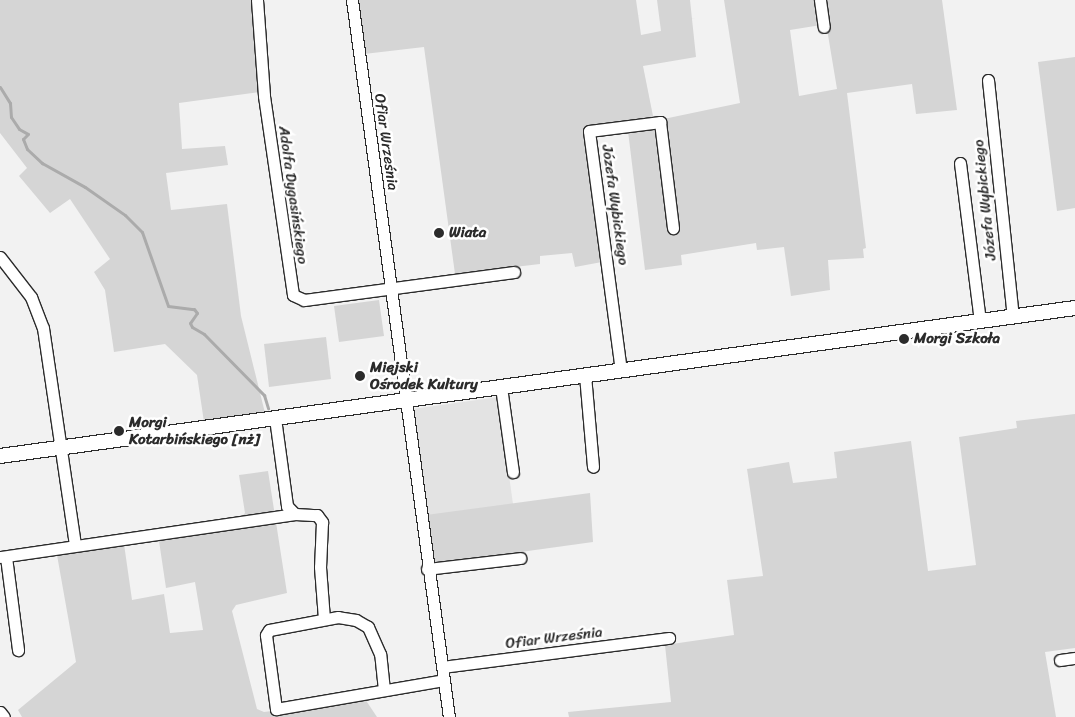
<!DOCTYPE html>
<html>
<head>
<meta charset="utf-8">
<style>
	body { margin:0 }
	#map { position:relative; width:1075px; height:717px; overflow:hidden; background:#f2f2f2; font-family:Sriracha,sans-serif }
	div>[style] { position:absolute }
	.built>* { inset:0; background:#e3e3e3 }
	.green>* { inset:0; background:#d5d5d5 }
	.stream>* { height:3px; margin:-1.5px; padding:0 1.5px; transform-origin:1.5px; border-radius:1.5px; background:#ababab }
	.roads { filter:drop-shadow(1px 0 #2b2b2b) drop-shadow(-1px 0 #2b2b2b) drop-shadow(0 1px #2b2b2b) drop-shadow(0 -1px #2b2b2b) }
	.minor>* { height:11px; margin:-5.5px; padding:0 5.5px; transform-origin:5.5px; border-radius:5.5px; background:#fff }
	.tertiary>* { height:14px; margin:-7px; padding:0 7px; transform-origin:7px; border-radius:7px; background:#fff }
	.dots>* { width:14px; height:14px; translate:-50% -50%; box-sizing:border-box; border:2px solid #fff; border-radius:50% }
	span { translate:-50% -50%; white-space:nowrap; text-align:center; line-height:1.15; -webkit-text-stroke:5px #fff; paint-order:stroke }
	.street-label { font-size:15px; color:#2b2b2b }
	.poi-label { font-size:15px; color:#2b2b2b; font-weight:700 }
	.left { translate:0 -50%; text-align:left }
</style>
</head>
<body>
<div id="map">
	<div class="built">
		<i style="clip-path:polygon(498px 397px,513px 504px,425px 517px,413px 409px)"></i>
	</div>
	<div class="green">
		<i style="clip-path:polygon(0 0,261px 0,267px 91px,179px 103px,182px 149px,225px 146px,228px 165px,166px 173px,171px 210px,227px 204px,241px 316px,265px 413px,204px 422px,197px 375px,165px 344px,114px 352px,105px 290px,94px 272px,110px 259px,70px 199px,50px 213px,19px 176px,27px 168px,0 133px)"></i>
		<i style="clip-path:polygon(evenodd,358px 0,636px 0,641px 35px,661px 31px,657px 0,690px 0,696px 57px,643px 66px,654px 121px,740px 103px,724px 0,942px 0,957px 110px,916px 114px,912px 84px,847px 93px,866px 248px,863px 249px,864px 258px,828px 260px,830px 290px,791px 296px,784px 247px,757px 250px,756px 243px,681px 255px,682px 265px,645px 270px,627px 123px,584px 129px,602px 262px,575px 267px,572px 253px,540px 256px,540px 264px,455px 274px,424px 47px,364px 54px,358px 0,821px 25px,827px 29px,837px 89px,799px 96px,790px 30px,821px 25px)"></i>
		<i style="clip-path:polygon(1075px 57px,1075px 208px,1057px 211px,1038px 62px)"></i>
		<i style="clip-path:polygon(379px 300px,384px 336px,339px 342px,334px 306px)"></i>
		<i style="clip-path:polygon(326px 337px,331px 379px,269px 387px,264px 344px)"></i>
		<i style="clip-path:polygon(1075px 414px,1075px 648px,1045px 652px,1056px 717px,569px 717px,568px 712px,671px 702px,665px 645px,734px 635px,727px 580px,763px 576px,747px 469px,789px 462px,793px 483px,837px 478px,834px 452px,911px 441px,928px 571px,976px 565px,959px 437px,1017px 428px,1016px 421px)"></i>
		<i style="clip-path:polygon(268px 471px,287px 593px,236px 605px,232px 611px,257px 709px,264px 712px,365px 699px,377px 717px,22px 717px,18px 710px,76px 662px,57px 555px,124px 544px,132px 600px,164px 594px,170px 633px,203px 630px,195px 582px,166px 588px,159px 541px,240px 519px,245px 513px,239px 475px)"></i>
		<i style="clip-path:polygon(590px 493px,593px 542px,433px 564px,426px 515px)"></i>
	</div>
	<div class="stream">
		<i style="left:0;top:87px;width:19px;rotate:58deg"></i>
		<i style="left:10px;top:103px;width:14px;rotate:86deg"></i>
		<i style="left:11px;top:117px;width:14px;rotate:56deg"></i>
		<i style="left:19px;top:129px;width:10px;rotate:29deg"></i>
		<i style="left:28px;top:134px;width:7px;rotate:135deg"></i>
		<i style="left:23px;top:139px;width:11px;rotate:68deg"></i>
		<i style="left:27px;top:149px;width:21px;rotate:43deg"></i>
		<i style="left:42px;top:163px;width:49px;rotate:29.2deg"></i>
		<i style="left:85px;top:187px;width:49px;rotate:35deg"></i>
		<i style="left:125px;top:215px;width:24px;rotate:45deg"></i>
		<i style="left:142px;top:232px;width:78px;rotate:70.6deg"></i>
		<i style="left:168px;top:306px;width:26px;rotate:7deg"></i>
		<i style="left:194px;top:309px;width:5px;rotate:53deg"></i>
		<i style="left:197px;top:313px;width:12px;rotate:125deg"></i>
		<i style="left:190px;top:323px;width:4px;rotate:63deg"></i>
		<i style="left:192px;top:327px;width:14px;rotate:30deg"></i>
		<i style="left:204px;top:334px;width:86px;rotate:45.5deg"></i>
		<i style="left:264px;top:395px;width:14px;rotate:73deg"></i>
	</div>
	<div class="roads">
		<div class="minor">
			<i style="left:257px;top:0;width:96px;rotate:85.8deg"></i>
			<i style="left:264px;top:96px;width:201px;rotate:81.7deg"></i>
			<i style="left:293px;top:295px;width:12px;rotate:24deg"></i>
			<i style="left:304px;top:300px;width:212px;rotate:-7.6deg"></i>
			<i style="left:352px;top:0;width:724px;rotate:82.3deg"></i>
			<i style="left:820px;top:0;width:27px;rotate:82deg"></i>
			<i style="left:988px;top:80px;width:238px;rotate:84deg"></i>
			<i style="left:960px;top:163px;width:159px;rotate:82.8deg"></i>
			<i style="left:0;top:257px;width:51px;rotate:52.2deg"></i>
			<i style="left:31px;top:297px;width:33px;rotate:69deg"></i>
			<i style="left:43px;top:328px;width:219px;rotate:81.6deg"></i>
			<i style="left:621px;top:371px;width:242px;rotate:-97.6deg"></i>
			<i style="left:589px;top:131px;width:72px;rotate:-7.2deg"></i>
			<i style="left:660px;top:122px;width:107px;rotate:83deg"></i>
			<i style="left:585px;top:375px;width:92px;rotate:85deg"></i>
			<i style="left:501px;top:387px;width:86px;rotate:82deg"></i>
			<i style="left:275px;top:418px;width:89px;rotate:82.2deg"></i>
			<i style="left:287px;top:506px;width:11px;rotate:45deg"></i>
			<i style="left:295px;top:514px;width:22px;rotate:3deg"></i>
			<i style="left:317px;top:515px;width:9px;rotate:54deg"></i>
			<i style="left:322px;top:522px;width:45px;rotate:92.5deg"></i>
			<i style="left:320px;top:567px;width:52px;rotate:85.6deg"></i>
			<i style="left:0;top:557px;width:298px;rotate:-8.3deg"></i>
			<i style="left:6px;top:557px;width:94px;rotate:82.6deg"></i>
			<i style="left:427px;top:569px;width:94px;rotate:-6.7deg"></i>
			<i style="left:1060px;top:660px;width:15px;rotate:-8deg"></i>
			<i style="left:442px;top:667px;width:229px;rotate:-7.3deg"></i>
			<i style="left:384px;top:690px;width:36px;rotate:-96deg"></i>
			<i style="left:380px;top:654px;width:30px;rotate:-114deg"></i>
			<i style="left:368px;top:627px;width:14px;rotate:-150deg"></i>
			<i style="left:356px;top:620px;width:18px;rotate:-171deg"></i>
			<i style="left:338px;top:617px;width:70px;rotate:169.3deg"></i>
			<i style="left:269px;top:630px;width:6px;rotate:121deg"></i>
			<i style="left:266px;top:635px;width:75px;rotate:82.3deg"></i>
			<i style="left:276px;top:709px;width:170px;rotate:-9.8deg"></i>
			<i style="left:0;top:712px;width:6px;rotate:51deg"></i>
		</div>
		<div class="tertiary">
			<i style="left:0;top:456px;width:1085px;rotate:-7.84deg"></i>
		</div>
	</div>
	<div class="dots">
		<i style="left:439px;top:233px;background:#2b2b2b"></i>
		<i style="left:904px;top:339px;background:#2b2b2b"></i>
		<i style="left:360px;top:376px;background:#2b2b2b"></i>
		<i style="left:119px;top:431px;background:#2b2b2b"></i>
	</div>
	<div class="street-label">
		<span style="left:386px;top:142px;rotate:82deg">Ofiar Września</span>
		<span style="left:293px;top:195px;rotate:82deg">Adolfa Dygasińskiego</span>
		<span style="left:985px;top:200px;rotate:-96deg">Józefa Wybickiego</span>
		<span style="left:615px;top:205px;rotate:82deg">Józefa Wybickiego</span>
		<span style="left:554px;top:638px;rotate:-7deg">Ofiar Września</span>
	</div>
	<div class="poi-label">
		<span class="left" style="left:449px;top:233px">Wiata</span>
		<span class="left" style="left:914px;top:339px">Morgi Szkoła</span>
		<span class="left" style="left:370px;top:376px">Miejski<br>Ośrodek Kultury</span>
		<span class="left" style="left:129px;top:431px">Morgi<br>Kotarbińskiego [nż]</span>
	</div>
</div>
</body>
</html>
